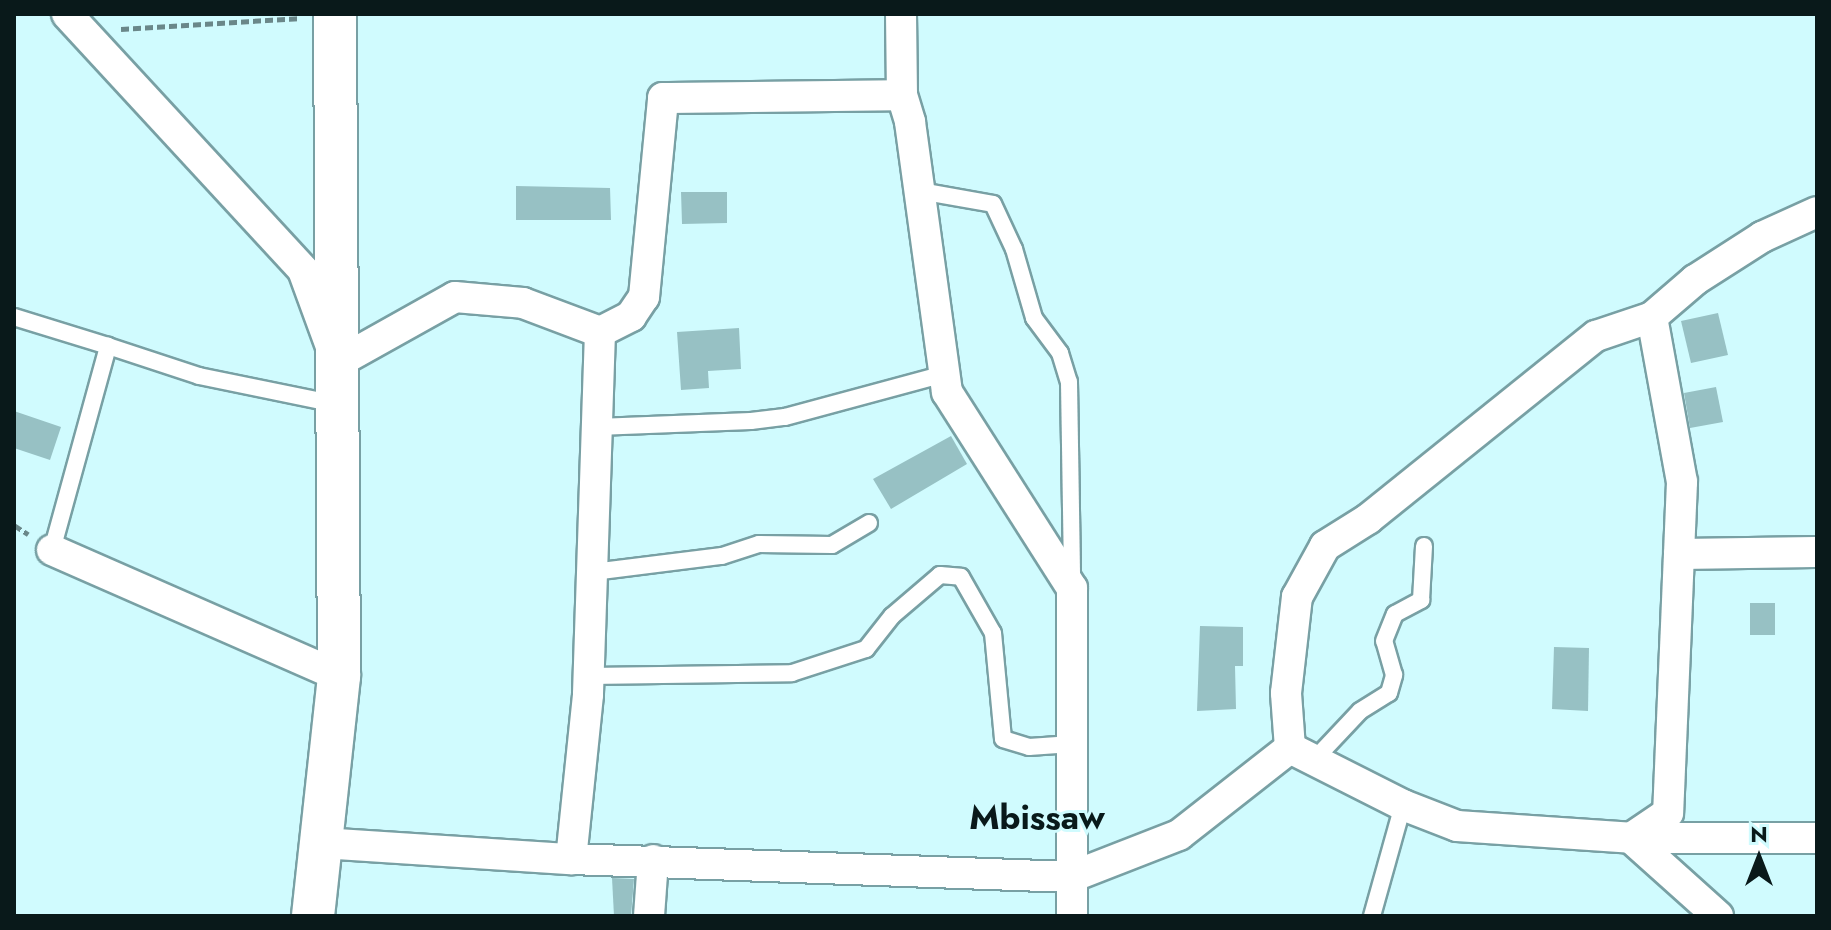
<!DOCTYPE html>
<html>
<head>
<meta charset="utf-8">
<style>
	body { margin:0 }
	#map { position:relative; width:1831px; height:930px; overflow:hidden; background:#d0fbfe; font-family:Jost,sans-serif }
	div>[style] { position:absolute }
	.building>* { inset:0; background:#97c1c4 }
	.path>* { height:5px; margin-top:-2.5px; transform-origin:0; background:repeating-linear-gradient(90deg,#6a8789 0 8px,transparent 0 12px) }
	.roads { filter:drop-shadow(2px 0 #78a0a4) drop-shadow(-2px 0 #78a0a4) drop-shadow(0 2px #78a0a4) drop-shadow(0 -2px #78a0a4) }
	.lane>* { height:16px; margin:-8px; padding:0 8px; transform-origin:8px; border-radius:8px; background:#fff }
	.street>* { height:30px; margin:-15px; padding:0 15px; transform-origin:15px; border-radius:15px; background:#fff }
	.secondary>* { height:42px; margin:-21px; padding:0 21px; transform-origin:21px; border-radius:21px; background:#fff }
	span { translate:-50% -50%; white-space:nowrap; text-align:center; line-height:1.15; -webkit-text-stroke:6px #d0fbfe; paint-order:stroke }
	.quarter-label { font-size:34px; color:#09191a; font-weight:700 }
	.frame { position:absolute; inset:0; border:16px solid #09191a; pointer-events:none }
	.north { position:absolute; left:1719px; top:818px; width:80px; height:80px; -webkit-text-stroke:6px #d0fbfe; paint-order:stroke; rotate:0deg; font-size:22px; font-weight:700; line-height:32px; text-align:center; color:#09191a }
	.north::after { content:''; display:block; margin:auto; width:28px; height:36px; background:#09191a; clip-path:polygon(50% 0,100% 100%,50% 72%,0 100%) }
</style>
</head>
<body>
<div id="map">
	<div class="building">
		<i style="clip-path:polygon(516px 186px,610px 188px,611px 220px,516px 220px)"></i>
		<i style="clip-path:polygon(681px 192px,727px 192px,727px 223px,682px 224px)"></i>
		<i style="clip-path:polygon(1718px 313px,1728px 355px,1691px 363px,1681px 321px)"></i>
		<i style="clip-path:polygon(739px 328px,741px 369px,708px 371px,709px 388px,681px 390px,677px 332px)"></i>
		<i style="clip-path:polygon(1716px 387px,1723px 422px,1690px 428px,1684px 393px)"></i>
		<i style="clip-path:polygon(14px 411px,61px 427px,50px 460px,14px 448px)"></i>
		<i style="clip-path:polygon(951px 436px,967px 464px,891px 509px,873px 479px)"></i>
		<i style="clip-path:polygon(1750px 603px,1775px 603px,1775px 635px,1750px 635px)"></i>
		<i style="clip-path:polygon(1200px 626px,1243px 627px,1243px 666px,1235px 666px,1236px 709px,1197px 711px)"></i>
		<i style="clip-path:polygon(1554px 647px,1589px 648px,1588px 711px,1552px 709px)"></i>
		<i style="clip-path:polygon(612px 878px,634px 879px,631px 916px,614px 916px)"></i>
	</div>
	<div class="path">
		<i style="left:121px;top:29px;width:178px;rotate:-3.5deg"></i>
		<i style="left:14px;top:525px;width:17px;rotate:33deg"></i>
	</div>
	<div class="roads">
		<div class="lane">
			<i style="left:920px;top:191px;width:74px;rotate:10.1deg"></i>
			<i style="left:993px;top:204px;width:50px;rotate:65deg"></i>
			<i style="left:1014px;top:249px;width:72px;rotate:73.8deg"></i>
			<i style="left:1034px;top:318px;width:44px;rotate:53.4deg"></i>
			<i style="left:1060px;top:353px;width:30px;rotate:73deg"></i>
			<i style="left:1069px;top:382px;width:201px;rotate:89.1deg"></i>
			<i style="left:14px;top:317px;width:98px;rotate:17.1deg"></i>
			<i style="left:597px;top:427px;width:154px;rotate:-2.2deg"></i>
			<i style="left:751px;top:421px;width:34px;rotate:-7deg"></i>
			<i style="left:785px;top:417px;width:165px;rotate:-15.1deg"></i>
			<i style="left:52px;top:550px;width:212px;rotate:-74.6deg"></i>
			<i style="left:108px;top:346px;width:96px;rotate:18.2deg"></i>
			<i style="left:199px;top:376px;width:139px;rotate:11.6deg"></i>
			<i style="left:593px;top:572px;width:130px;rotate:-7.1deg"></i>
			<i style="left:722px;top:556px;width:39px;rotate:-18deg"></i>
			<i style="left:759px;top:544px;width:73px;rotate:0.8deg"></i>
			<i style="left:832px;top:545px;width:43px;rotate:-30.7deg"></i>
			<i style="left:589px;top:676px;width:203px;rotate:-0.8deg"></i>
			<i style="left:792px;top:673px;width:78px;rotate:-18deg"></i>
			<i style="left:866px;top:649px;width:42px;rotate:-51.8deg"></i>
			<i style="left:892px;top:616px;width:63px;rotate:-40.5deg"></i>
			<i style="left:940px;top:575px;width:21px;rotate:5deg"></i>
			<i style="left:961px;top:577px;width:64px;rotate:60.3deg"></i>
			<i style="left:993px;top:633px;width:106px;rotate:84.6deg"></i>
			<i style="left:1003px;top:739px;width:27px;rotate:17deg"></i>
			<i style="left:1029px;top:747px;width:43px;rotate:-4deg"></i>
			<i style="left:1314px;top:760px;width:67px;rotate:-46.8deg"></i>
			<i style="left:1360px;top:711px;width:34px;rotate:-32deg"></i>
			<i style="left:1389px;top:693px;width:19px;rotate:-74deg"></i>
			<i style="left:1394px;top:675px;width:35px;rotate:-106deg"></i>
			<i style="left:1384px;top:641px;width:29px;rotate:-68deg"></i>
			<i style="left:1395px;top:614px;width:30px;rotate:-28deg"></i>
			<i style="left:1421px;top:600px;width:54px;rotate:-86.8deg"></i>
			<i style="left:1372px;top:916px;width:115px;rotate:-74.4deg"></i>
		</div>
		<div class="street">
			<i style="left:67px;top:14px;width:348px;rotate:47.3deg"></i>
			<i style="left:303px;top:270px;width:99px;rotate:69.9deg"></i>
			<i style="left:337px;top:363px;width:135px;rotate:-29.2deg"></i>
			<i style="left:455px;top:297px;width:68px;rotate:5deg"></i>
			<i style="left:523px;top:303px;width:82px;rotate:20.6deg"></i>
			<i style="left:600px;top:332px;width:363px;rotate:91.9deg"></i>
			<i style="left:588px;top:695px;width:165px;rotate:95.9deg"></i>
			<i style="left:901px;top:14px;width:81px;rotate:89.3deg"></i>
			<i style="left:902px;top:95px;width:28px;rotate:73deg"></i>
			<i style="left:910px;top:122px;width:273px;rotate:82.2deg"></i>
			<i style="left:947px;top:392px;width:232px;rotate:57.5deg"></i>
			<i style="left:1072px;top:588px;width:328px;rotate:90deg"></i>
			<i style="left:1652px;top:317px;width:57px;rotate:-40.7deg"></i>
			<i style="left:1695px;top:280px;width:80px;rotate:-32.7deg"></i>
			<i style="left:1762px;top:237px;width:60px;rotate:-24.4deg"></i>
			<i style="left:600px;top:332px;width:35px;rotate:-27deg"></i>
			<i style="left:631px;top:316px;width:23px;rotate:-56deg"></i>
			<i style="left:644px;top:297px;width:200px;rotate:-84.5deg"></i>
			<i style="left:663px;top:98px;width:239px;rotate:-0.7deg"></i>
			<i style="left:52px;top:550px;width:313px;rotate:23.7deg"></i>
			<i style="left:1679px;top:554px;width:138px;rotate:-0.8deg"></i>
			<i style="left:1290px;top:748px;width:55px;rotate:-94.2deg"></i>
			<i style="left:1286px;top:693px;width:97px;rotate:-83.5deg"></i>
			<i style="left:1297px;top:597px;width:58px;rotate:-61.2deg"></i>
			<i style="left:1325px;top:546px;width:51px;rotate:-32.1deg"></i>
			<i style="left:1368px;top:519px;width:292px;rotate:-38.8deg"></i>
			<i style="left:1596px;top:336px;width:59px;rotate:-18.7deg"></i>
			<i style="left:1652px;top:317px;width:168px;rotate:79.7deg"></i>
			<i style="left:1682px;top:482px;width:331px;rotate:92.4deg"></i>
			<i style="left:1668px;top:813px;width:45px;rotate:146deg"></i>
			<i style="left:1631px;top:838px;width:117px;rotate:41.9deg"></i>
			<i style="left:321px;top:843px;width:251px;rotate:3.7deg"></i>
			<i style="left:571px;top:859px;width:500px;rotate:2.06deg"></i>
			<i style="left:1071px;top:877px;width:116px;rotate:-21.3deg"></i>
			<i style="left:1179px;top:835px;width:141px;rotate:-38.1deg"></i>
			<i style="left:1290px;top:748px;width:127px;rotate:26.8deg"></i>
			<i style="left:1403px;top:805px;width:58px;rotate:21.3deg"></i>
			<i style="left:1457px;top:826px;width:174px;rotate:3.9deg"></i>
			<i style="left:1631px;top:838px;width:186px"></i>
			<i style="left:649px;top:916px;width:56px;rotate:-85.9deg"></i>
		</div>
		<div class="secondary">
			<i style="left:313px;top:916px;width:241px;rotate:-83.8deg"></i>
			<i style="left:339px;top:676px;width:662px;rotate:-90.35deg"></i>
		</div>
	</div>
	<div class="quarter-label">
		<span style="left:1037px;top:818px">Mbissaw</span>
	</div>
	<div class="frame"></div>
	<div class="north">N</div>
</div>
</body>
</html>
